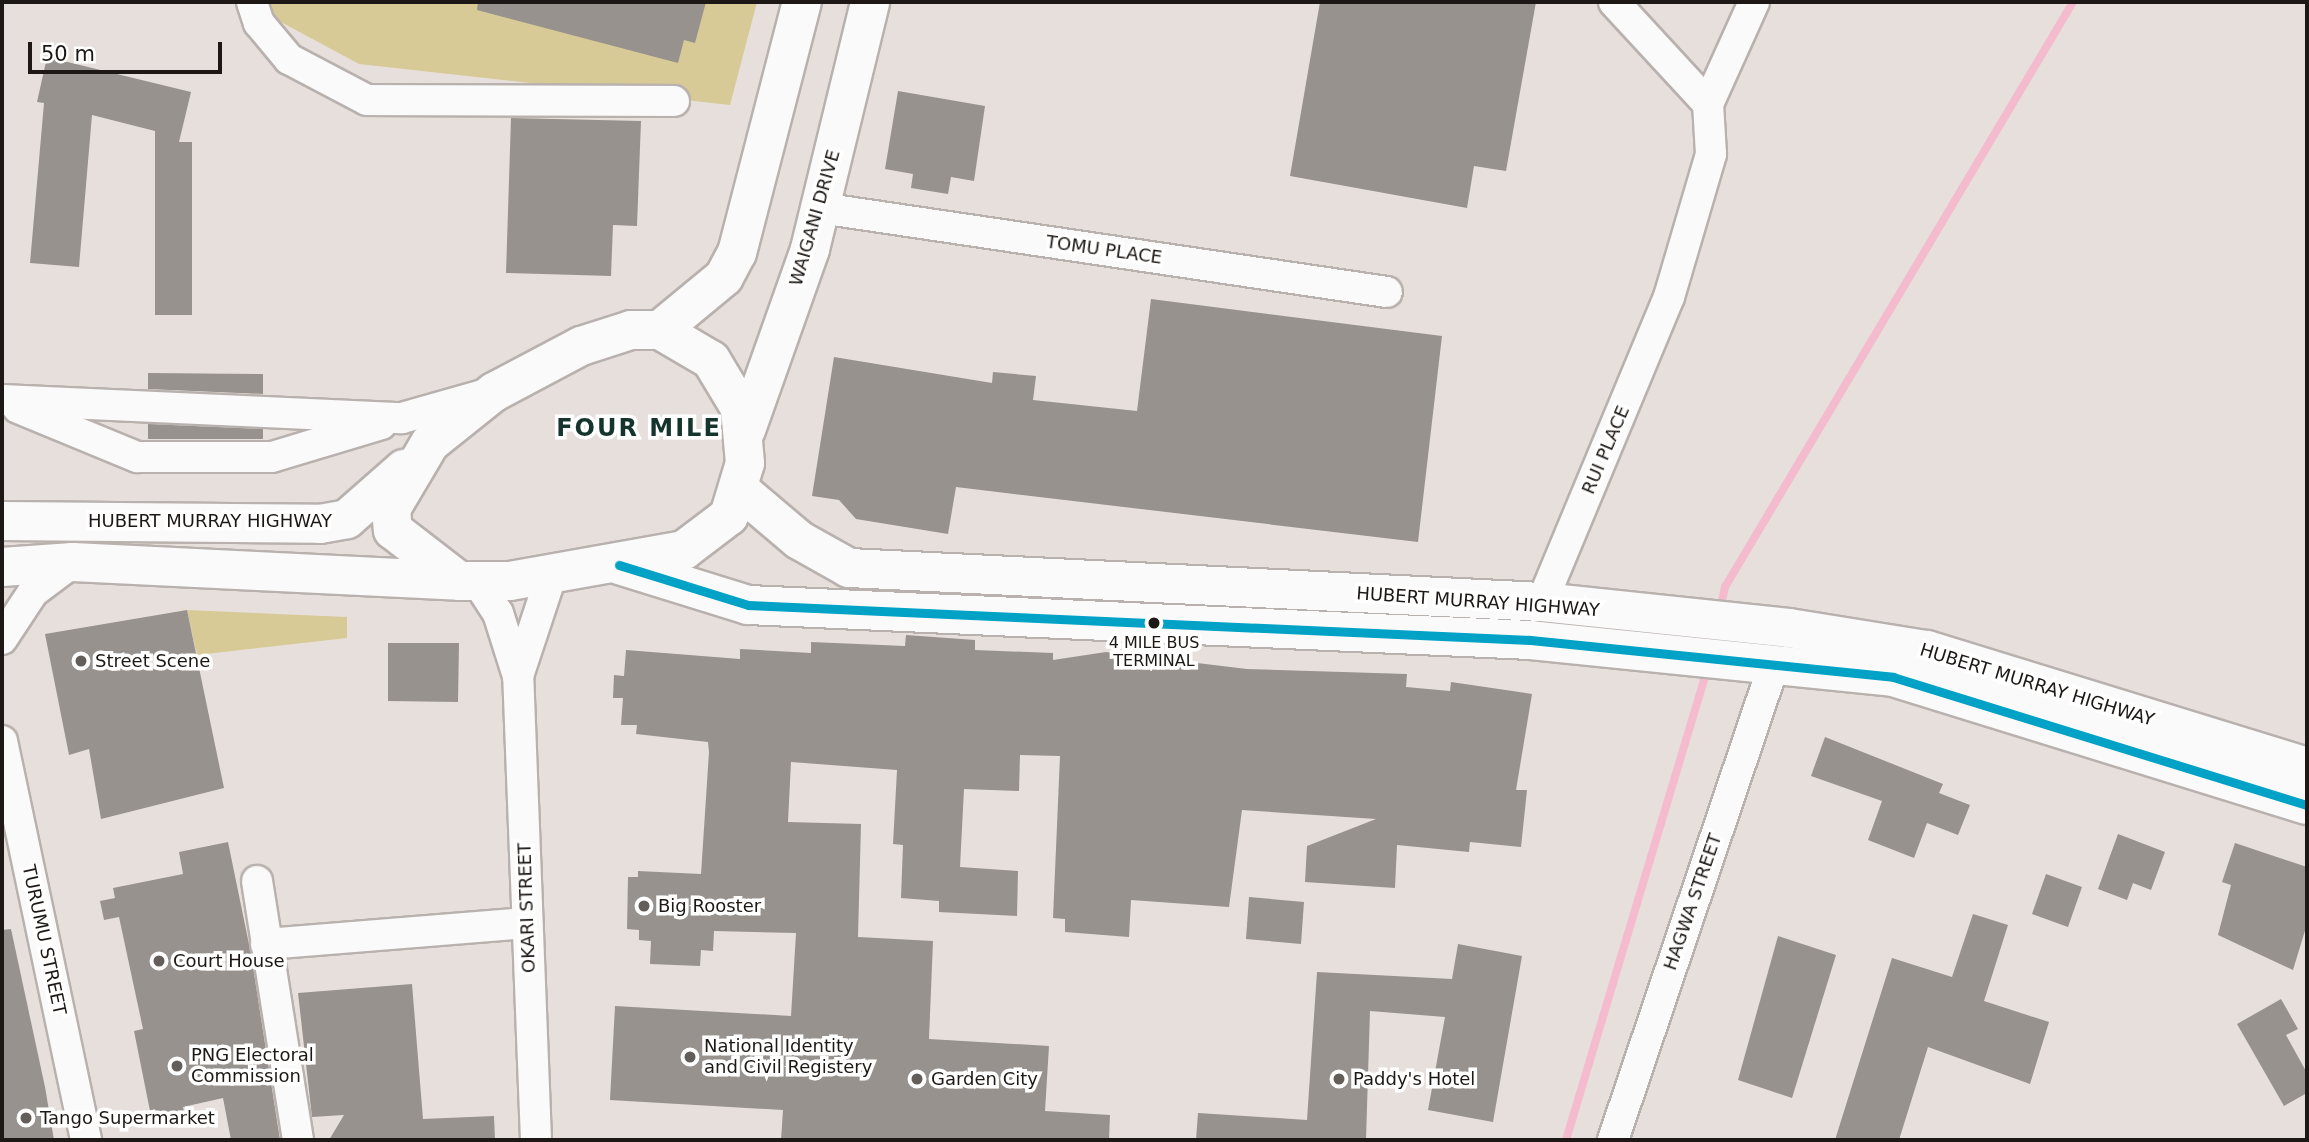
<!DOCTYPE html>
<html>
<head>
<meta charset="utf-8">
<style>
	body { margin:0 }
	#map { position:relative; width:2309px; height:1142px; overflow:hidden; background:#e7dfdb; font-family:"DejaVu Sans",sans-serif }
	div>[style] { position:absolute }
	.green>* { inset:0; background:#d7ca96 }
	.stream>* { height:8px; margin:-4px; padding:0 4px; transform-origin:4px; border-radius:4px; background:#f4bbce }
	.building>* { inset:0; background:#97928e }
	.roads { filter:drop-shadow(2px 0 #b8b1ae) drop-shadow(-2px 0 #b8b1ae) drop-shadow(0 2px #b8b1ae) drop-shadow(0 -2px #b8b1ae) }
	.minor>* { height:30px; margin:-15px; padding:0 15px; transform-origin:15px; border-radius:15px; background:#fbfafa }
	.highway>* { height:38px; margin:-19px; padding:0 19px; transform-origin:19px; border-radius:19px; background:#fbfafa }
	.bus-1>* { height:9px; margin:-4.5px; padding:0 4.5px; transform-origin:4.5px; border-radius:4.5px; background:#01a2c5 }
	.dots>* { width:19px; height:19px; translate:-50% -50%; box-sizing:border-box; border:4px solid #fff; border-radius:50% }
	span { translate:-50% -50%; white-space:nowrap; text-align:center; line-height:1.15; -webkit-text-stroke:7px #fff; paint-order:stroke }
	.bus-label { font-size:16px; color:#1d1815 }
	.street-label { font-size:18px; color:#1d1815 }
	.poi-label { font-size:18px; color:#1d1815 }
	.left { translate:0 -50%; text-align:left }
	.district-label { font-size:24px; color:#14342c; font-weight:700; letter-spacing:2px }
	.frame { position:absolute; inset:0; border:4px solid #1d1815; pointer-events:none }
	.scale { position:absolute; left:28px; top:42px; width:194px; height:32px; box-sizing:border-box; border:4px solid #1d1815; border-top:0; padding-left:9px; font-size:21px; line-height:24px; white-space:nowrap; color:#1d1815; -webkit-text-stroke:5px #fff; paint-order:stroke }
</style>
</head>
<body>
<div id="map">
	<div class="green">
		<i style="clip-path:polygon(244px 2px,757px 2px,730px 105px,359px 64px)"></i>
		<i style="clip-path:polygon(187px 610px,347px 617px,347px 638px,197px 655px)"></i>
	</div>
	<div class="stream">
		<i style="left:1720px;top:610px;width:24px;rotate:-78deg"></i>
		<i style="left:1725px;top:587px;width:681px;rotate:-59.25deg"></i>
		<i style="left:1566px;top:1140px;width:494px;rotate:-73.3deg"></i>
	</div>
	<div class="building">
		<i style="clip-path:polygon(478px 2px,706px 2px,695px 43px,684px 40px,678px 63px,477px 10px)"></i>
		<i style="clip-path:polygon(1320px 2px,1536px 2px,1506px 171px,1474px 166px,1467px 208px,1290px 176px)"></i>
		<i style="clip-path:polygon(47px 57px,191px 92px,179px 142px,192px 142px,192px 315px,155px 315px,155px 131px,92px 115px,79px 267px,30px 263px,44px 103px,37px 102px)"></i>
		<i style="clip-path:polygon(898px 91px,985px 106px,974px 181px,951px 177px,948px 194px,911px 188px,913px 174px,885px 169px)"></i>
		<i style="clip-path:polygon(511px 118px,641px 121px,637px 226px,613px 225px,611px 276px,506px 273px)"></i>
		<i style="clip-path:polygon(1151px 299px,1442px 336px,1418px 542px,956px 487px,948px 534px,856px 519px,839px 500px,812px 496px,834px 357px,992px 383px,993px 372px,1036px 376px,1033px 400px,1137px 411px)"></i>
		<i style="clip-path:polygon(148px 373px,263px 374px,263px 394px,148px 389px)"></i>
		<i style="clip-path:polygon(148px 424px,263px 429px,263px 439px,148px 439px)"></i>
		<i style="clip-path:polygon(187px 610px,224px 788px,101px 819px,89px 749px,69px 755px,45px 634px)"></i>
		<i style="clip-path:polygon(906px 635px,975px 640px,975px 650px,1053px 653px,1053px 660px,1106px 652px,1247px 669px,1407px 674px,1406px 687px,1450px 691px,1451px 682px,1532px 694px,1516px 790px,1527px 790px,1521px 847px,1470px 842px,1469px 852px,1397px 845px,1395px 888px,1305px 882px,1307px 846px,1376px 819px,1242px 810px,1229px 907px,1131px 900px,1129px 937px,1065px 932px,1065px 919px,1053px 918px,1060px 756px,1020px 755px,1019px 791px,964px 789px,960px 867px,1018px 871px,1017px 916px,939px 912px,939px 901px,901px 898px,903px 845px,893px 844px,897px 770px,791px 762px,788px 822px,861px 824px,858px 937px,933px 941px,929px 1039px,1049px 1046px,1045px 1111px,1110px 1115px,1109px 1140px,781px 1140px,783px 1110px,610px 1100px,615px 1006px,791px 1016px,796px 933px,714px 931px,713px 951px,701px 950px,700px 966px,650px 964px,651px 941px,639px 940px,639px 930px,627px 929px,628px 877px,638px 877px,638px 871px,701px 874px,709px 752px,708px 742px,636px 734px,637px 725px,621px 725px,623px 698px,613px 698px,614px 675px,624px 676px,626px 650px,740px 659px,740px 649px,811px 653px,811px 642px,905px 646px)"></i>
		<i style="clip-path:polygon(388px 643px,459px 643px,458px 702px,388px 701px)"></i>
		<i style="clip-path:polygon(1825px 737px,1943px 784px,1939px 793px,1970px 805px,1958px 835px,1927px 823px,1914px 858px,1868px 840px,1882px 801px,1811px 776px)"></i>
		<i style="clip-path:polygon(2118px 834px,2165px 852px,2151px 890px,2133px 883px,2127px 900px,2098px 889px)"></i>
		<i style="clip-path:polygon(228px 842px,251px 954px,280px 1140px,231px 1140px,223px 1098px,183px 1107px,186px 1121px,153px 1126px,134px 1031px,143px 1029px,119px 917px,104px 920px,100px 901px,115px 898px,113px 888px,183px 874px,179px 852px)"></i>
		<i style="clip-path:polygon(2235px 843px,2307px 867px,2307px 924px,2293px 970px,2218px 935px,2231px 885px,2222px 882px)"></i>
		<i style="clip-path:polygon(2046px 874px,2082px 887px,2068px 927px,2032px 914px)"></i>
		<i style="clip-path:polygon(1249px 897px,1304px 902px,1301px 944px,1246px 939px)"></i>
		<i style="clip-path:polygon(1973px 914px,2008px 925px,1984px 1001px,2049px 1022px,2030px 1084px,1928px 1047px,1899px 1140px,1835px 1140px,1892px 958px,1952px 977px)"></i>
		<i style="clip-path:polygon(11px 929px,45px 1087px,54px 1140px,2px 1140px,2px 930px)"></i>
		<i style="clip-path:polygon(1778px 936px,1836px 955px,1792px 1098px,1738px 1080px)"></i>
		<i style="clip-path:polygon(1458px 944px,1522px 956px,1493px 1122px,1428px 1110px,1445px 1017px,1370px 1011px,1366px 1140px,1196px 1140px,1198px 1113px,1307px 1120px,1317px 972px,1452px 979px)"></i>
		<i style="clip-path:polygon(412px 984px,423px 1119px,494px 1116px,495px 1140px,329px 1140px,344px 1115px,312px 1117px,298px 993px)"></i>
		<i style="clip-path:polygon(2281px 999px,2298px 1029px,2286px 1035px,2307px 1073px,2307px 1093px,2284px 1106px,2237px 1024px)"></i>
	</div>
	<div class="roads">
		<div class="minor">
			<i style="left:252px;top:2px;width:22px;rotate:72deg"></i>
			<i style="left:259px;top:23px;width:47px;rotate:50.2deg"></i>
			<i style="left:289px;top:59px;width:88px;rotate:27.7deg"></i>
			<i style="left:367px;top:100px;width:307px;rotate:0.2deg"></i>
			<i style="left:1614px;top:2px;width:139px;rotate:47.3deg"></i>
			<i style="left:1708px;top:104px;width:112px;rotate:-65.7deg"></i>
			<i style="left:820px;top:208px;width:573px;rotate:8.43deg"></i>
			<i style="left:2px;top:400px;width:400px;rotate:2.6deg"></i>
			<i style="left:402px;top:418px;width:88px;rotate:-15.8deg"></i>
			<i style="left:18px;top:408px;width:129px;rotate:22.4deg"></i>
			<i style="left:137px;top:457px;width:135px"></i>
			<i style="left:272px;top:457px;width:114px;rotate:-16.8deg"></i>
			<i style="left:477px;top:581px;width:38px;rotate:57deg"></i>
			<i style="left:498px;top:613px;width:66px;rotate:72.4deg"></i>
			<i style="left:1542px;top:602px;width:330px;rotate:-67.4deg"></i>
			<i style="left:1669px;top:297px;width:149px;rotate:-73.6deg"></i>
			<i style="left:1711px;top:154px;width:50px;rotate:-93.4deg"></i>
			<i style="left:2px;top:639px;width:56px;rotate:-56.6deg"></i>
			<i style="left:33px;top:592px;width:50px;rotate:-36.9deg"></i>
			<i style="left:2px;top:741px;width:408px;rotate:78.1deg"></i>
			<i style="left:257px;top:881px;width:262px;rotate:81deg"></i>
			<i style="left:266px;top:944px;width:262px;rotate:-4.6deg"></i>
			<i style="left:536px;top:1140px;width:464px;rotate:-92.2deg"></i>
			<i style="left:518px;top:676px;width:108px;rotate:-71.7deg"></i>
			<i style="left:1613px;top:1140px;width:502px;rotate:-71.31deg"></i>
		</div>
		<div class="highway">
			<i style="left:660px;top:330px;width:83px;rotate:-39.6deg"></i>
			<i style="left:724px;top:277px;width:27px;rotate:-62deg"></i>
			<i style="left:737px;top:253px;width:259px;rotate:-75.5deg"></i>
			<i style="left:746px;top:430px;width:192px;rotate:-70.5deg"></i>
			<i style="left:810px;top:249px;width:254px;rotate:-76.3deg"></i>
			<i style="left:740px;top:490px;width:77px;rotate:40.3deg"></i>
			<i style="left:799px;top:540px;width:57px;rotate:29.2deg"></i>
			<i style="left:849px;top:568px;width:694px;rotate:2.81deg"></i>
			<i style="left:1542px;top:602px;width:248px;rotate:6deg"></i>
			<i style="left:1789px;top:628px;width:140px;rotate:9.1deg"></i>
			<i style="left:1927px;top:650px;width:398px;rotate:17.1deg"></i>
			<i style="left:2px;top:521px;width:318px;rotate:0.5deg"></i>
			<i style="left:320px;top:524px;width:27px;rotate:-10deg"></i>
			<i style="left:347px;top:519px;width:76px;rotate:-41.3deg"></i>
			<i style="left:619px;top:565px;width:135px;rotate:17.2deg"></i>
			<i style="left:748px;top:605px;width:783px;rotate:2.56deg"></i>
			<i style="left:1530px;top:640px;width:365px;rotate:5.8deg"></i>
			<i style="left:1893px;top:677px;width:433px;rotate:17.2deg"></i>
			<i style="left:2px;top:567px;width:71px;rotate:-4deg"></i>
			<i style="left:73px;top:562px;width:386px;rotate:2.8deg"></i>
			<i style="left:459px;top:581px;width:51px"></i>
			<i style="left:510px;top:581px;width:177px;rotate:-10.1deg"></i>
			<i style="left:684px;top:550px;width:56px;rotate:-37.1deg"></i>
			<i style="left:729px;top:516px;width:55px;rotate:-73.2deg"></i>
			<i style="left:745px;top:463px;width:55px;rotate:-95.2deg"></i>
			<i style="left:740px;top:408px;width:56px;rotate:-121.1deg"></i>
			<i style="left:711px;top:360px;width:59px;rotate:-149.5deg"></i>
			<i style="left:660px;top:330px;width:29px;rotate:180deg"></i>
			<i style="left:631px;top:330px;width:52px;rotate:162.3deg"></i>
			<i style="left:581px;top:346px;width:98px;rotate:152.1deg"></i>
			<i style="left:494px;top:392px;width:82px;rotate:141.4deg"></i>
			<i style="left:430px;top:443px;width:77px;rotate:120.6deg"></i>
			<i style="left:391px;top:509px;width:21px;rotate:85deg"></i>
			<i style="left:393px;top:530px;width:83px;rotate:37.7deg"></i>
		</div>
	</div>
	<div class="bus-1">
		<i style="left:619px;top:565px;width:135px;rotate:17.2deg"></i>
		<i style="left:748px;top:605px;width:783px;rotate:2.56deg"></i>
		<i style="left:1530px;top:640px;width:365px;rotate:5.8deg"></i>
		<i style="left:1893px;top:677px;width:433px;rotate:17.2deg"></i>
	</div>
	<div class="dots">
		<i style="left:1154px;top:623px;background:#1d1815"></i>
		<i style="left:81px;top:661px;background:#645e5a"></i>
		<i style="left:644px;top:906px;background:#645e5a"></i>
		<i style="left:159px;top:961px;background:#645e5a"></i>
		<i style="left:690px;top:1057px;background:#645e5a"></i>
		<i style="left:177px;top:1066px;background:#645e5a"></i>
		<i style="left:917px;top:1079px;background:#645e5a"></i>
		<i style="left:1339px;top:1079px;background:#645e5a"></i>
		<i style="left:26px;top:1118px;background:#645e5a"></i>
	</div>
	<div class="bus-label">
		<span style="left:1154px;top:652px">4 MILE BUS<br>TERMINAL</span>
	</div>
	<div class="street-label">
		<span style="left:815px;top:218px;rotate:-74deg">WAIGANI DRIVE</span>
		<span style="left:1104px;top:250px;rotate:8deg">TOMU PLACE</span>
		<span style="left:1606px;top:450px;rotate:-67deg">RUI PLACE</span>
		<span style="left:210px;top:521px">HUBERT MURRAY HIGHWAY</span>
		<span style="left:1478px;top:602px;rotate:4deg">HUBERT MURRAY HIGHWAY</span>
		<span style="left:2037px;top:685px;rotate:17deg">HUBERT MURRAY HIGHWAY</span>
		<span style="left:1693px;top:902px;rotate:-71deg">HAGWA STREET</span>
		<span style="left:527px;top:908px;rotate:-92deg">OKARI STREET</span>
		<span style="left:44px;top:940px;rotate:78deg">TURUMU STREET</span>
	</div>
	<div class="poi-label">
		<span class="left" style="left:95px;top:661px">Street Scene</span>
		<span class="left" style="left:658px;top:906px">Big Rooster</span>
		<span class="left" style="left:173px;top:961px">Court House</span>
		<span class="left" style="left:704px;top:1057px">National Identity<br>and Civil Registery</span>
		<span class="left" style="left:191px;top:1066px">PNG Electoral<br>Commission</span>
		<span class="left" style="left:931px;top:1079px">Garden City</span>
		<span class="left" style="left:1353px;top:1079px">Paddy's Hotel</span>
		<span class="left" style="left:40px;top:1118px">Tango Supermarket</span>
	</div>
	<div class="district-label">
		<span style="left:639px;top:429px">FOUR MILE</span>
	</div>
	<div class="frame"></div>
	<div class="scale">50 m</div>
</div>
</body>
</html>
